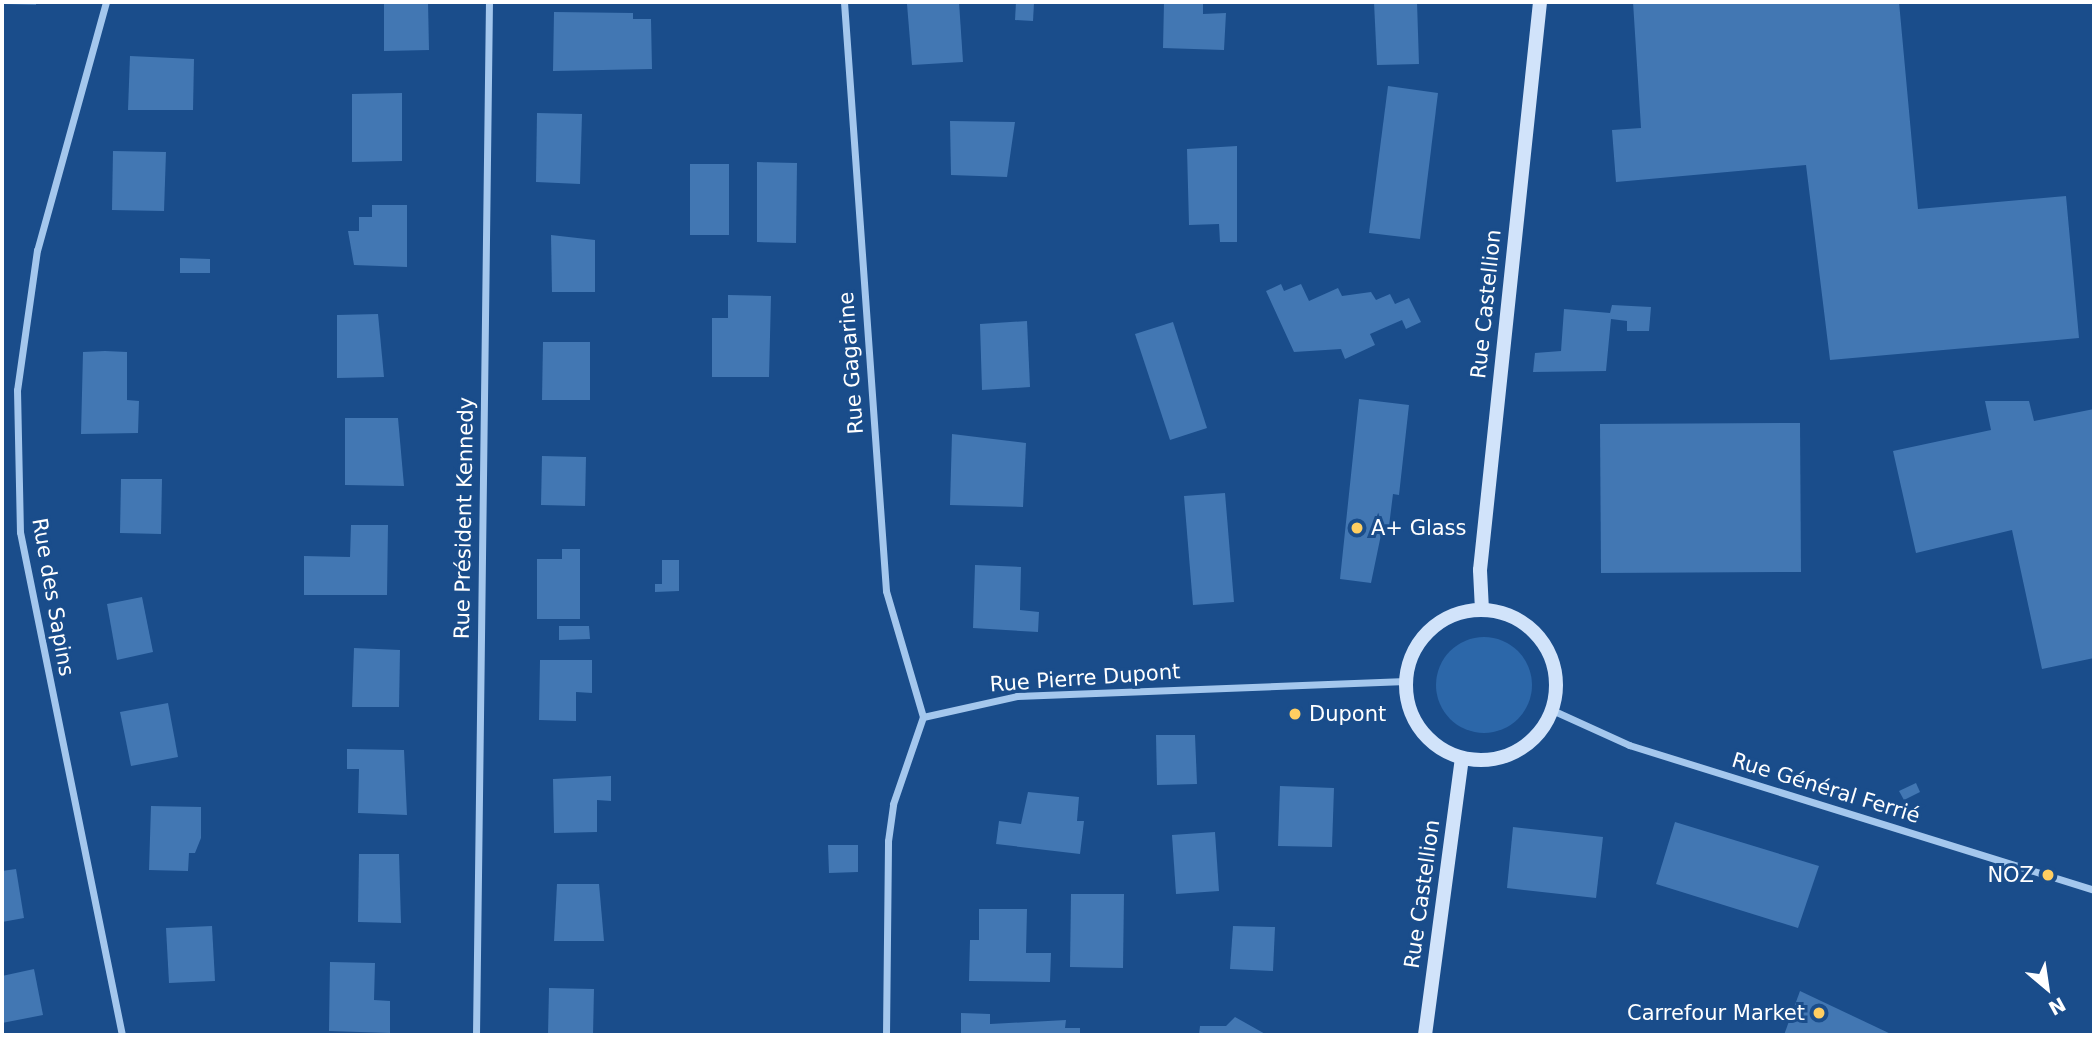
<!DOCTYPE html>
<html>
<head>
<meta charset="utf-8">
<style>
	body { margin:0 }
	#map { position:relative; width:2096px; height:1037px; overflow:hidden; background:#1a4d8b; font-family:"DejaVu Sans",sans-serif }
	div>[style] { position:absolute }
	.green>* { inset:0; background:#2c67a9 }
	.round { border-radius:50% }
	.building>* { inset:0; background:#4277b3 }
	.street>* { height:7px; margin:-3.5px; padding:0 3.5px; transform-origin:3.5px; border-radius:3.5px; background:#a4c7ed }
	.secondary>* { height:14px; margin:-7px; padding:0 7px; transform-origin:7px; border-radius:7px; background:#d1e3fa }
	.secondary>.ring { margin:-7px; padding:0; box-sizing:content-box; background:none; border:14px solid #d1e3fa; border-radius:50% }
	.dots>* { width:19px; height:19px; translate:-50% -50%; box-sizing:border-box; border:4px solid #1a4d8b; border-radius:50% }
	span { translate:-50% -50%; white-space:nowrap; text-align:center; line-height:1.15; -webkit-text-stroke:6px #1a4d8b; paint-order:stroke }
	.street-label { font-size:21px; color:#fff }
	.poi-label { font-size:21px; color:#fff }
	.left { translate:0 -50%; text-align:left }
	.right { translate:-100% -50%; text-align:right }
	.frame { position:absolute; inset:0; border:4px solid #fff; pointer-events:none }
	.north { position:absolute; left:2012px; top:953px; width:70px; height:70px; -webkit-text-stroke:5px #1a4d8b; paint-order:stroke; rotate:151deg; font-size:19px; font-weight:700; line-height:28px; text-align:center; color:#fff }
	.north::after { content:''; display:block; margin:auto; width:24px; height:32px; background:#fff; clip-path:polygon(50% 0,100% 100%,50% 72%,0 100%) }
</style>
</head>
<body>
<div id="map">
	<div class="green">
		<i class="round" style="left:1436px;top:637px;width:96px;height:96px"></i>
	</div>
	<div class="building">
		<i style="clip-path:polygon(4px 2px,36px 2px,36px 5px,4px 4px)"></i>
		<i style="clip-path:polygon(384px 2px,428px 2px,429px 50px,384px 51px)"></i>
		<i style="clip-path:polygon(959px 2px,963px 62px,912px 65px,907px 4px)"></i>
		<i style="clip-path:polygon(1016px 2px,1034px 3px,1033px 21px,1015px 20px)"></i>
		<i style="clip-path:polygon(1164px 2px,1203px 2px,1203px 14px,1226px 13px,1224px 50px,1163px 48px)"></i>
		<i style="clip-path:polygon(1374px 2px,1417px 2px,1419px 64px,1377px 65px)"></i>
		<i style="clip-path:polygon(1633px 2px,1899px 2px,1918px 209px,2066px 196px,2079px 338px,1830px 360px,1806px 165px,1616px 182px,1612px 130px,1641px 128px)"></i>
		<i style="clip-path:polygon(554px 12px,633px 13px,633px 19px,651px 19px,652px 69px,553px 71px)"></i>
		<i style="clip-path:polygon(130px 56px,194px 59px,193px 110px,128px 110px)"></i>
		<i style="clip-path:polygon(1388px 86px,1438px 93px,1420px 239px,1369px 233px)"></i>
		<i style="clip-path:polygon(402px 93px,402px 161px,352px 162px,352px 94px)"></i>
		<i style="clip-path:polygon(537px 113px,582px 114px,580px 184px,536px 182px)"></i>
		<i style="clip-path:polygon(950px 121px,1015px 122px,1007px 177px,951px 175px)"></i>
		<i style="clip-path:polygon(1237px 146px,1237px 242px,1220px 242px,1219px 224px,1189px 225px,1187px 149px)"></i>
		<i style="clip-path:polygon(113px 151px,166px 152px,164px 211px,112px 210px)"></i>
		<i style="clip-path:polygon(757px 162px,797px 163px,796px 243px,757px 242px)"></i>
		<i style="clip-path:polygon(690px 164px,729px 164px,729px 235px,690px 235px)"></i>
		<i style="clip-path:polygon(372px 205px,407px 205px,407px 267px,354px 265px,348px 231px,359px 231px,359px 217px,372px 217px)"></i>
		<i style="clip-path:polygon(551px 235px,595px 240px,595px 292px,552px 292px)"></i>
		<i style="clip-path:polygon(180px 258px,210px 259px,210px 273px,180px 273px)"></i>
		<i style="clip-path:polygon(1281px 284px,1284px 291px,1301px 284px,1309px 301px,1338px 288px,1342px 296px,1371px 292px,1376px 300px,1390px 294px,1395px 304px,1409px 298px,1421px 322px,1406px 329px,1402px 320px,1370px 334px,1375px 345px,1345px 359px,1341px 349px,1294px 352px,1266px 291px)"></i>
		<i style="clip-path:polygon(728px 295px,771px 296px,769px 377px,712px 377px,712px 318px,728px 318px)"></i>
		<i style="clip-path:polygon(1612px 305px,1651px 307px,1649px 331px,1627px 331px,1627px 321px,1611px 319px,1606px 371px,1533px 372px,1535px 353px,1561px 351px,1564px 309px,1610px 313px)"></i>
		<i style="clip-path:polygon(378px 314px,384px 377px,337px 378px,337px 315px)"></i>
		<i style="clip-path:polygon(1027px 321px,1030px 387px,982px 390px,980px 324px)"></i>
		<i style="clip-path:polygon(1173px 322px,1207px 428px,1170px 440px,1135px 334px)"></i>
		<i style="clip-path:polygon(543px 342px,590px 342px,590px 400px,542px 400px)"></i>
		<i style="clip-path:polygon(105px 351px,127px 352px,127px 400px,139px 401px,138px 433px,81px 434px,83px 352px)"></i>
		<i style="clip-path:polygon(1359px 399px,1409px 405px,1399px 495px,1393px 494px,1389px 526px,1383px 525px,1371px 583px,1340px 579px)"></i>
		<i style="clip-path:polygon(1985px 401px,2029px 401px,2034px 421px,2094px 409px,2094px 658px,2042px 669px,2012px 530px,1916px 553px,1893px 451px,1991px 430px)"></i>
		<i style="clip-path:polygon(345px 418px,398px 418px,404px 486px,345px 485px)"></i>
		<i style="clip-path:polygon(1800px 423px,1801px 572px,1601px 573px,1600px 424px)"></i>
		<i style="clip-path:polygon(952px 434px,1026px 443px,1023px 507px,950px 505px)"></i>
		<i style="clip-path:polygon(542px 456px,586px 457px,585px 506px,541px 505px)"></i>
		<i style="clip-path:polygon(121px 479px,162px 479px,161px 534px,120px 533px)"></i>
		<i style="clip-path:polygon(1225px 493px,1234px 602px,1193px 605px,1184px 496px)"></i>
		<i style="clip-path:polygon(351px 525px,388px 525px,387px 595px,304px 595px,304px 556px,350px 557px)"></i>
		<i style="clip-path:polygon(562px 549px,580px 549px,580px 619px,537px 619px,537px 559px,562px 559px)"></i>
		<i style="clip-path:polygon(662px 560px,679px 560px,679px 591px,655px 592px,655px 584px,662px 584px)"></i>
		<i style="clip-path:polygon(975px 565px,1021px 567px,1020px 610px,1039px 612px,1038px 632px,973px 628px)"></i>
		<i style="clip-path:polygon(142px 597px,153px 652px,117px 660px,107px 604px)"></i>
		<i style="clip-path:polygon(559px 626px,589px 626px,590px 639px,559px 640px)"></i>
		<i style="clip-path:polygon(354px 648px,400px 650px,399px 707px,352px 707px)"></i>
		<i style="clip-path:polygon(540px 660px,592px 660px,592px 693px,576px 692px,576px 721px,539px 720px)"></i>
		<i style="clip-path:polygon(168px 703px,178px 757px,131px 766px,120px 712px)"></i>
		<i style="clip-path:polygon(1156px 735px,1195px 735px,1197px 784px,1157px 785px)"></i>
		<i style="clip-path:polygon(347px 749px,404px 750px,407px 815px,358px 813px,359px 769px,347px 769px)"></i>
		<i style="clip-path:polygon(611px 776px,611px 801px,597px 800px,597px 832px,554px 833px,553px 779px)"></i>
		<i style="clip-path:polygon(1916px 783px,1920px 792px,1904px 800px,1899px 791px)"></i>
		<i style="clip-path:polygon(1280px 786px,1334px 788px,1332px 847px,1278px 846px)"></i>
		<i style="clip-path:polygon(1028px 792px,1079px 797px,1077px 821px,1084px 821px,1080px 854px,996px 844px,999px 821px,1021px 824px)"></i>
		<i style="clip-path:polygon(151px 806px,201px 807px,201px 838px,195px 853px,189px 853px,188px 871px,149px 870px)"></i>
		<i style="clip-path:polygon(1675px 822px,1819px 866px,1798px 928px,1656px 884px)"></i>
		<i style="clip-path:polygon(1513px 827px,1603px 837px,1596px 898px,1507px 888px)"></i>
		<i style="clip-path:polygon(1215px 832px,1219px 891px,1176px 894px,1172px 835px)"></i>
		<i style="clip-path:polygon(828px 845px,858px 845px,858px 872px,829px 873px)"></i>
		<i style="clip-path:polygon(359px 854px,399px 854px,401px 923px,358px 922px)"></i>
		<i style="clip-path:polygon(16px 869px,24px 918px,2px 922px,2px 871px)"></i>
		<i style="clip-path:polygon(557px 884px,599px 884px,604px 941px,554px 941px)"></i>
		<i style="clip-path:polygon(1071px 894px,1124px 894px,1123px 968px,1070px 967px)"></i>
		<i style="clip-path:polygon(979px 909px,1027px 909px,1026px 953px,1051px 953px,1050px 982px,969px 981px,970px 940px,979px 940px)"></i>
		<i style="clip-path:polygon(212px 926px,215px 981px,169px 983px,166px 928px)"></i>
		<i style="clip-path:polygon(1233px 926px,1275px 927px,1273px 971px,1230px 969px)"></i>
		<i style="clip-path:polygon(330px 962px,375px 963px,374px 1000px,390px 1001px,390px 1033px,329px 1031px)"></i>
		<i style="clip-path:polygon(34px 969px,43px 1015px,2px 1023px,2px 976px)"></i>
		<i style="clip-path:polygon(549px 988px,594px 989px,593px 1035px,548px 1035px)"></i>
		<i style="clip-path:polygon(1800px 991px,1893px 1035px,1784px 1035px)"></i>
		<i style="clip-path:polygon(961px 1013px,990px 1014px,990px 1024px,1066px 1020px,1065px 1028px,1080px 1028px,1080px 1035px,961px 1035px)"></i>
		<i style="clip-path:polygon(1235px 1017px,1267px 1035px,1199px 1035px,1200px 1026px,1226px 1026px)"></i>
	</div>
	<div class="street">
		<i style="left:106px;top:2px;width:257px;rotate:105.5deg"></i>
		<i style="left:37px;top:250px;width:141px;rotate:98.1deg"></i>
		<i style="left:17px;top:390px;width:142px;rotate:88.8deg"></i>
		<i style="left:20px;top:532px;width:513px;rotate:78.54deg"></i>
		<i style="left:844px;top:2px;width:590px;rotate:85.92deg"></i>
		<i style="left:886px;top:591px;width:131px;rotate:73.6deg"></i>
		<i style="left:1552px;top:710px;width:85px;rotate:24.4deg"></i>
		<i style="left:1629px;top:745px;width:487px;rotate:17.3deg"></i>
		<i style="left:923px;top:717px;width:96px;rotate:-12.6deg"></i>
		<i style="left:1017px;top:696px;width:389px;rotate:-2.2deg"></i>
		<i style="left:476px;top:1035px;width:1033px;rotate:-89.28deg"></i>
		<i style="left:886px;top:1035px;width:194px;rotate:-89.4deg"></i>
		<i style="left:888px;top:841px;width:37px;rotate:-82deg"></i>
		<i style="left:893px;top:804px;width:92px;rotate:-71deg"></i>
	</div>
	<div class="secondary">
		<i style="left:1482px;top:610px;width:40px;rotate:-92.9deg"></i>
		<i style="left:1480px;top:570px;width:571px;rotate:-83.97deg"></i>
		<i class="ring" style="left:1406px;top:610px;width:136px;height:136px"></i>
		<i style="left:1425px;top:1035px;width:278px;rotate:-82.4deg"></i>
	</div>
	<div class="dots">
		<i style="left:1357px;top:528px;background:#ffce61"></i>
		<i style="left:1295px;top:714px;background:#ffce61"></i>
		<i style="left:2048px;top:875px;background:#ffce61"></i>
		<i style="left:1819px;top:1013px;background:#ffce61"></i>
	</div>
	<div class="street-label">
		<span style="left:1486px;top:304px;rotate:-84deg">Rue Castellion</span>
		<span style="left:851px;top:363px;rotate:-94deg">Rue Gagarine</span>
		<span style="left:464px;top:518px;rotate:-89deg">Rue Président Kennedy</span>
		<span style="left:53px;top:597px;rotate:80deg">Rue des Sapins</span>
		<span style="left:1085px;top:678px;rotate:-4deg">Rue Pierre Dupont</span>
		<span style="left:1826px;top:788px;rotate:17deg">Rue Général Ferrié</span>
		<span style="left:1422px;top:894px;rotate:-82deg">Rue Castellion</span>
	</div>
	<div class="poi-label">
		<span class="left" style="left:1371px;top:528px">A+ Glass</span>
		<span class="left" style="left:1309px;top:714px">Dupont</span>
		<span class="right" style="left:2034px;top:875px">NOZ</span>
		<span class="right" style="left:1805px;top:1013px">Carrefour Market</span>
	</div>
	<div class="frame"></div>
	<div class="north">N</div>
</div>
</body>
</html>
